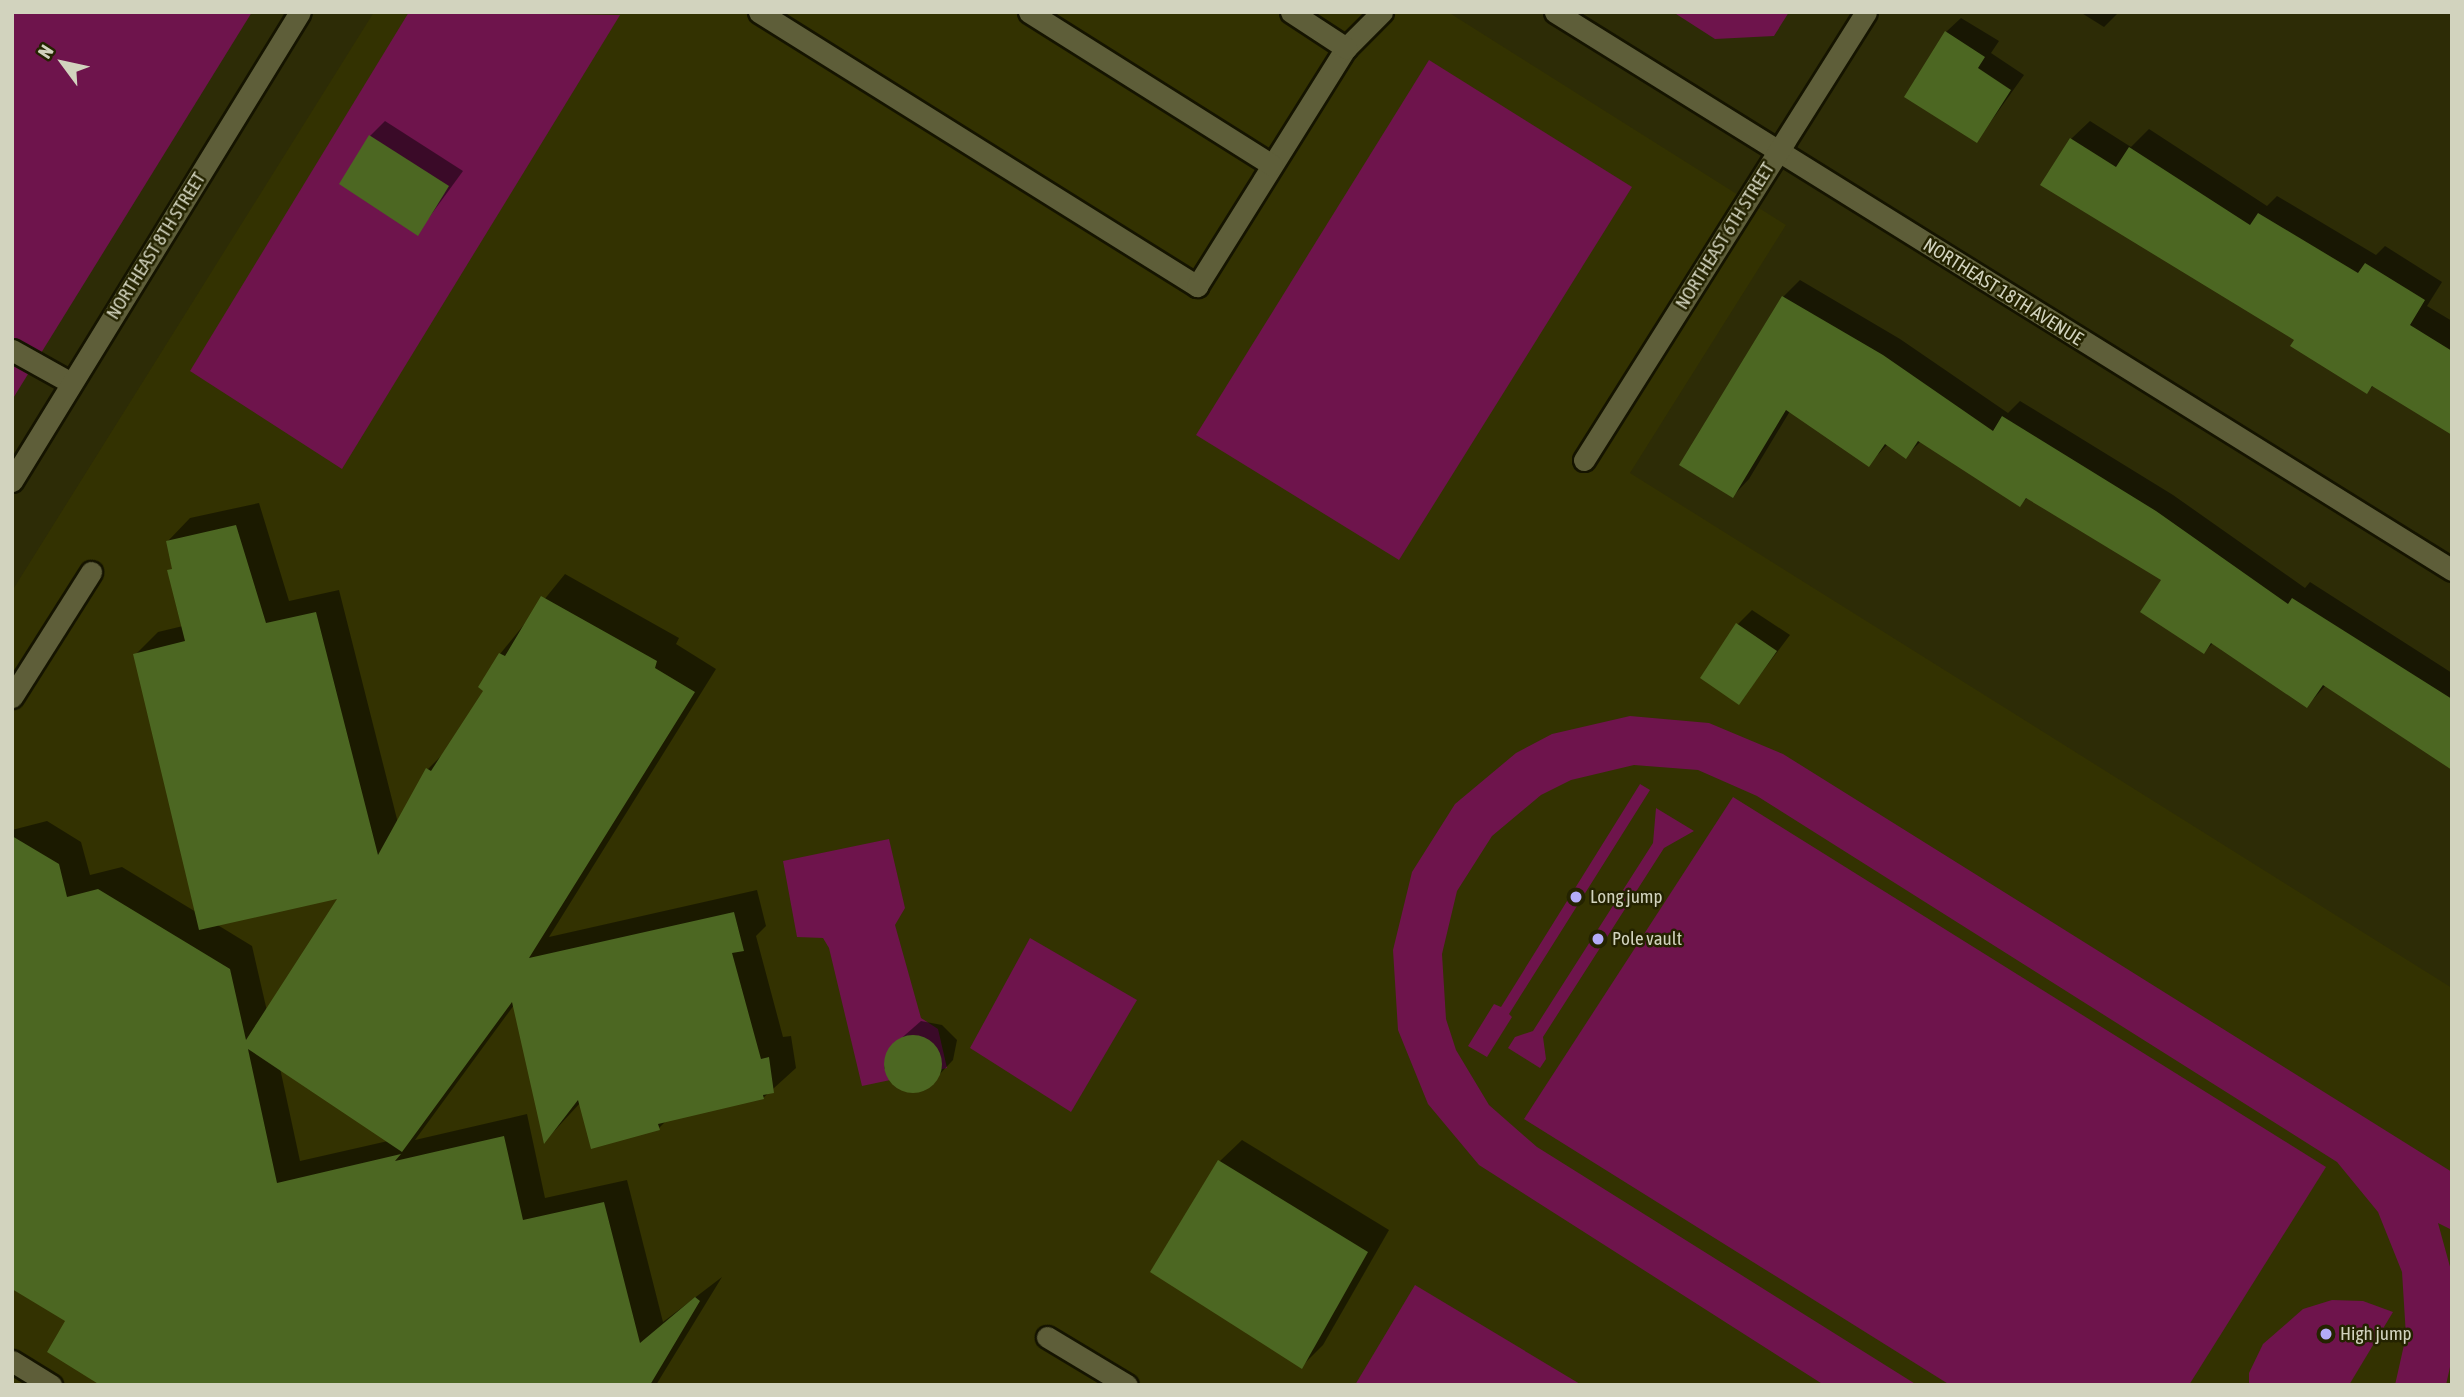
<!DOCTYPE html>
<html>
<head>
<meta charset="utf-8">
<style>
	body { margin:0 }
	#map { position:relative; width:2464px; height:1397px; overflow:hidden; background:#2d2c06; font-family:"Asap Condensed",sans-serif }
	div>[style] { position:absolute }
	.built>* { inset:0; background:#333201 }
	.green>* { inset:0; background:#6e144c }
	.shadow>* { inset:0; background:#0007 }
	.building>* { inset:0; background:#4c6722 }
	.round { border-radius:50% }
	.roads { filter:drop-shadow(2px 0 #151400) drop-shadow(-2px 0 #151400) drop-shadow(0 2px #151400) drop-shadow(0 -2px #151400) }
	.lane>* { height:21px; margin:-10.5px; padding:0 10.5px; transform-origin:10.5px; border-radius:10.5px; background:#5e5e39 }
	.street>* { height:21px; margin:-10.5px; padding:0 10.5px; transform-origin:10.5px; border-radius:10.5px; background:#5e5e39 }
	.dots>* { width:19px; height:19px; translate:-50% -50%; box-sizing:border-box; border:4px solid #242300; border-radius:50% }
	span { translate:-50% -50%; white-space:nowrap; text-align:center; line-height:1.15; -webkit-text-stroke:5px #242300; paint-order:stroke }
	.street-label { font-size:19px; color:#d2d3be }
	.poi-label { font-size:19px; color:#d2d3be }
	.left { translate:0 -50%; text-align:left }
	.frame { position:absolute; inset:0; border:14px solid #d2d3be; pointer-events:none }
	.north { position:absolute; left:28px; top:28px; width:70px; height:70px; -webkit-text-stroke:5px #242300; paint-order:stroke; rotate:303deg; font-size:19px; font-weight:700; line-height:28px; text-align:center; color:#d2d3be }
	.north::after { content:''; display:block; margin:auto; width:24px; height:32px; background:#d2d3be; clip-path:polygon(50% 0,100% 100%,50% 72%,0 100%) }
</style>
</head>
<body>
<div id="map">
	<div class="built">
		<i style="clip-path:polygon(374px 12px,1448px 12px,1786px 225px,1630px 473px,2452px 988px,2452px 1385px,12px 1385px,12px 591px)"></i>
	</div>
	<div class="green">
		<i style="clip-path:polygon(12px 12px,252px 12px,12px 400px)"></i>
		<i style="clip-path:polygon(409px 12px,620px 15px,342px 469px,190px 371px)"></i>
		<i style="clip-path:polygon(1673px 12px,1789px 12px,1774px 36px,1715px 39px)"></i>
		<i style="clip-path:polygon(1429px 60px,1632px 187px,1399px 560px,1196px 435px)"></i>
		<i style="clip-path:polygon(1630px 716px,1709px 723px,1783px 754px,2452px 1172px,2452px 1230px,2438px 1223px,2452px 1274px,2452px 1358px,2446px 1385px,2395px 1385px,2406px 1336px,2402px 1272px,2378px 1212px,2337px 1162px,1757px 796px,1698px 770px,1634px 765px,1571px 780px,1541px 795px,1492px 836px,1457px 891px,1442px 954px,1446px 1019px,1456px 1050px,1489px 1105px,1537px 1147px,1917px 1385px,1824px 1385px,1479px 1165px,1428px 1104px,1398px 1030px,1393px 950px,1412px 872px,1455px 804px,1516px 753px,1552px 734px)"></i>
		<i style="clip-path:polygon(1640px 784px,1650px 790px,1509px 1014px,1512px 1017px,1487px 1057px,1468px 1046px,1494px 1004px,1501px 1007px)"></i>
		<i style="clip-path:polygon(1733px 797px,2326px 1167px,2189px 1385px,1950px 1385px,1524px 1119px)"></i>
		<i style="clip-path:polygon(1656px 808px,1694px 831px,1664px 848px,1543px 1037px,1546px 1059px,1540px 1068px,1508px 1048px,1515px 1037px,1533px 1031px,1653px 843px)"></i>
		<i style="clip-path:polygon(889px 839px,905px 908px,895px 925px,921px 1018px,938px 1029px,947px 1068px,862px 1086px,829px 948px,823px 938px,797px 937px,783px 861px)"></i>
		<i style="clip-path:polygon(1030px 938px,1137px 1000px,1071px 1112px,970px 1048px)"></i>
		<i style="clip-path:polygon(1415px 1285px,1580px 1384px,1580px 1385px,1355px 1385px)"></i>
		<i style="clip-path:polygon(2332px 1300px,2363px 1301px,2393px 1312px,2349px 1385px,2249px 1385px,2249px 1373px,2263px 1344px,2303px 1309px)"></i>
	</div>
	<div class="shadow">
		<i style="clip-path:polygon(2080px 12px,2119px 12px,2104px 27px)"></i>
		<i style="clip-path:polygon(1961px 18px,1999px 41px,1991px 53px,2024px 75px,1977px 141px,1946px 32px)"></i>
		<i style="clip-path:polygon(385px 121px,463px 171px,417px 234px,370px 136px)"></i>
		<i style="clip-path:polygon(2090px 121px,2131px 147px,2149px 129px,2267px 206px,2277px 196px,2376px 255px,2385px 246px,2442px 282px,2427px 306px,2452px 321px,2452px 433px,2374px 385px,2367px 392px,2297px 339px,2071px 139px)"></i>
		<i style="clip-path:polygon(1800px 280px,1900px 339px,2008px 413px,2020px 401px,2173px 495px,2305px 588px,2310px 582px,2452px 673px,2452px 768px,2326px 685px,2307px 706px,2213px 643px,2204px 652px,2164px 580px,2028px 497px,2020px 505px,1921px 441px,1906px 456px,1888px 444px,1868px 465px,1790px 411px,1749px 479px,1733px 496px,1682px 465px,1783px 297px)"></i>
		<i style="clip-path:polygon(evenodd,259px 503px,289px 601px,339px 590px,398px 823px,428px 769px,447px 750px,485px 690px,500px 654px,565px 574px,679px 638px,676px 644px,716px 669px,549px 937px,757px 890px,766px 926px,756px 936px,783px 1037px,791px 1036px,796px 1068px,763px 1098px,667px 1120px,659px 1128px,581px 1102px,545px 1141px,514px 1005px,415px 1140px,527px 1114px,545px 1198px,627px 1180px,663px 1322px,722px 1277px,656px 1385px,103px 1385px,67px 1321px,12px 1287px,12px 830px,47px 821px,81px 842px,90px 875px,122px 867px,196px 912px,135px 655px,158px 632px,183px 626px,168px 541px,190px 518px,259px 503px,341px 897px,267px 1011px,252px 946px,216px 924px,341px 897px,259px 503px,280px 1068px,388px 1141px,300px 1161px,280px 1068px)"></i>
		<i style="clip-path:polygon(1752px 610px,1790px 635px,1739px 703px,1737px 625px)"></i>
		<i style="clip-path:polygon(921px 1021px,942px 1025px,957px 1040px,953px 1060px,924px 1091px,893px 1083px,884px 1068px,889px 1049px)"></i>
		<i style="clip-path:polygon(1242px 1140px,1389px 1230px,1323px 1345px,1301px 1367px,1220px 1161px)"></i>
	</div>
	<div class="building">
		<i style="clip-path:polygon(1945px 31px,1985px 57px,1978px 68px,2011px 90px,1977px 143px,1904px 97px)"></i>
		<i style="clip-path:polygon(369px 135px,449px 186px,418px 236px,339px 184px)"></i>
		<i style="clip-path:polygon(2070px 138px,2116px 167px,2129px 147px,2250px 225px,2258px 213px,2358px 273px,2365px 263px,2425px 300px,2410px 325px,2452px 351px,2452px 435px,2372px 386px,2367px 394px,2290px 346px,2294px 340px,2040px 185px)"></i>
		<i style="clip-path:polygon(1782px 296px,1883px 355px,1993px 431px,2002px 416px,2156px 511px,2288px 604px,2292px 598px,2452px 699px,2452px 770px,2323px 685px,2307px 708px,2211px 643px,2204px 654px,2140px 612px,2161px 580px,2026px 498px,2020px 507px,1918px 441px,1906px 459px,1885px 444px,1869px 467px,1786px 410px,1733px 498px,1679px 465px)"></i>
		<i style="clip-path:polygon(236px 525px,266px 623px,316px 612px,378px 855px,426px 768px,431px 771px,483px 691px,478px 687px,499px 653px,505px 656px,541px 596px,657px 661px,655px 668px,695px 692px,529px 958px,734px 912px,744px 951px,732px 953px,761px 1059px,769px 1057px,774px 1093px,763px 1095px,764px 1099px,658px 1124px,660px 1130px,591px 1149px,578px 1100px,544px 1144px,512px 1002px,402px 1152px,248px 1049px,277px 1183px,401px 1154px,395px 1161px,504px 1136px,523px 1220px,604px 1202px,640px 1343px,695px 1297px,700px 1301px,650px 1385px,100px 1385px,47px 1352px,65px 1321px,12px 1289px,12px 836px,59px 864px,67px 897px,98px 889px,230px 969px,246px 1040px,337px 899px,199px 930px,133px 654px,185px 641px,167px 570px,172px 569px,166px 541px)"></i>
		<i style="clip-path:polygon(1736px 623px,1777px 651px,1739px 705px,1700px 678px)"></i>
		<i class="round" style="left:884px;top:1035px;width:58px;height:58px"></i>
		<i style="clip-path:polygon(1218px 1160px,1368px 1252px,1302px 1369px,1150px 1272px)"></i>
	</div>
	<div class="roads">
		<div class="lane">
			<i style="left:759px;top:12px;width:517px;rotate:32.03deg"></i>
			<i style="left:1197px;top:286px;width:281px;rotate:-58deg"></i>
			<i style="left:1346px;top:48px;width:51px;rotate:-45deg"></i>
			<i style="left:1029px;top:12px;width:287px;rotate:32.2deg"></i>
			<i style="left:1291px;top:12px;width:66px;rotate:33.2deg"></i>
			<i style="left:12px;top:350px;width:68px;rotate:29.2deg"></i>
			<i style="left:12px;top:697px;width:148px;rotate:-57.7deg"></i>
			<i style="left:1047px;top:1337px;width:93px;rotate:31deg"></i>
			<i style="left:12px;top:1361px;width:46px;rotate:31.6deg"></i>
		</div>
		<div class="street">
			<i style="left:1555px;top:12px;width:1056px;rotate:31.88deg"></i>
			<i style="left:1584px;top:460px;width:529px;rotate:-57.81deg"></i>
			<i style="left:12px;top:481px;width:550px;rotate:-58.45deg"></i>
		</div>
	</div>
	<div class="dots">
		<i style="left:1576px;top:897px;background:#b4acf9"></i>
		<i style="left:1598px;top:939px;background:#b4acf9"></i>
		<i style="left:2326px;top:1334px;background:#b4acf9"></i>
	</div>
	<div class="street-label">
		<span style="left:1725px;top:236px;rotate:-58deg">NORTHEAST 6TH STREET</span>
		<span style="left:156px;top:246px;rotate:-58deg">NORTHEAST 8TH STREET</span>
		<span style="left:2003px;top:292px;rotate:32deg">NORTHEAST 18TH AVENUE</span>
	</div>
	<div class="poi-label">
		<span class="left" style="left:1590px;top:897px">Long jump</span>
		<span class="left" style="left:1612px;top:939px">Pole vault</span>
		<span class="left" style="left:2340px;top:1334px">High jump</span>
	</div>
	<div class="frame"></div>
	<div class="north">N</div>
</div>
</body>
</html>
